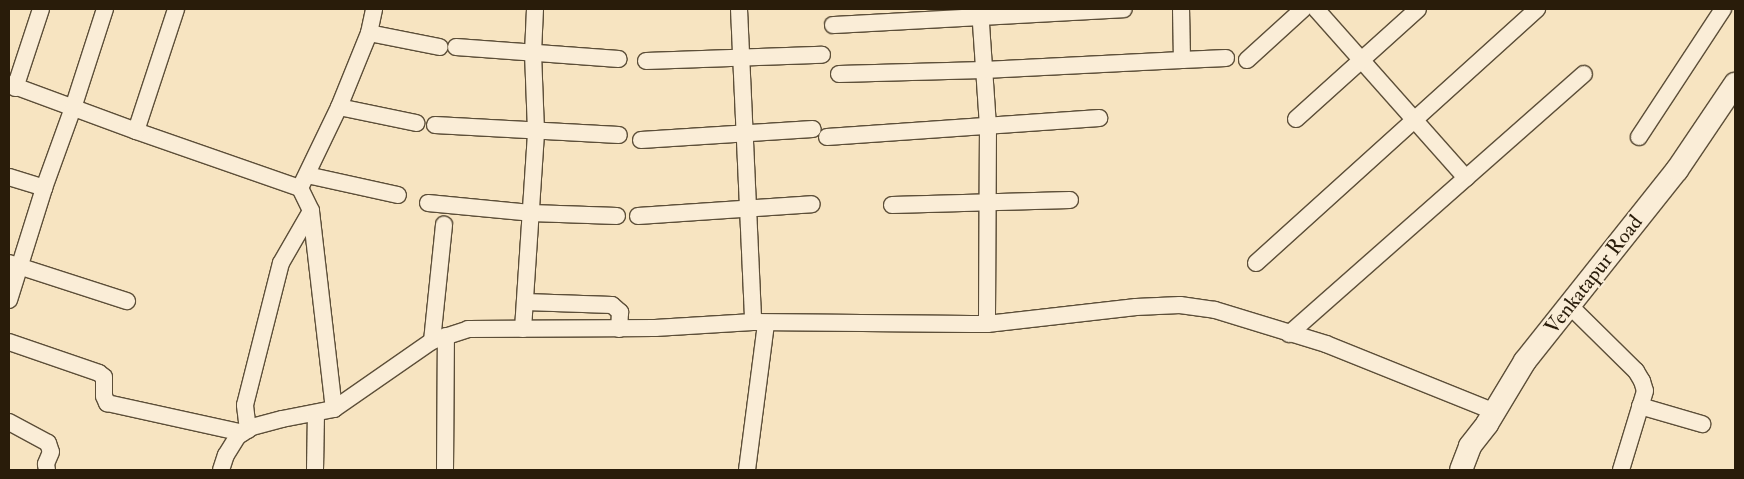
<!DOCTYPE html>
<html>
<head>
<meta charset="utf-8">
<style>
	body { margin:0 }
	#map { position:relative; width:1744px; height:479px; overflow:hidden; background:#f7e4c1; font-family:"IM FELL Double Pica",serif }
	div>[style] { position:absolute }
	.roads { filter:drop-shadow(1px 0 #5c4e38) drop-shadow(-1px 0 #5c4e38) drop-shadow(0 1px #5c4e38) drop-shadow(0 -1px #5c4e38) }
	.street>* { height:16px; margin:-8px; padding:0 8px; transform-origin:8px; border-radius:8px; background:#faedd7 }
	.secondary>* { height:22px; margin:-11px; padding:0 11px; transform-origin:11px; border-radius:11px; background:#faedd7 }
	span { translate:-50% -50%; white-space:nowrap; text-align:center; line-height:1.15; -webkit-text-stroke:4px #faedd7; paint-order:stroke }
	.street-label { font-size:21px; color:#291c0a }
	.frame { position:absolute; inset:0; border:10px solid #291c0a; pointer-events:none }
</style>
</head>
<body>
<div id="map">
	<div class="roads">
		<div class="street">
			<i style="left:739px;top:9px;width:313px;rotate:87.4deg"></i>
			<i style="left:980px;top:9px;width:116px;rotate:86.1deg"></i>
			<i style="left:988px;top:125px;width:199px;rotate:90.3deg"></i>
			<i style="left:1316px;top:9px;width:226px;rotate:48.4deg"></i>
			<i style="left:833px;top:25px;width:291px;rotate:-3.1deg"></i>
			<i style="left:369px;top:33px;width:72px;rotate:11.2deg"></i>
			<i style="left:456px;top:47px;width:163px;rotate:4.2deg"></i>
			<i style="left:1182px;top:60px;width:44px;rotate:-2.6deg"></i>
			<i style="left:1247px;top:60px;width:76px;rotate:-42.3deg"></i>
			<i style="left:646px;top:61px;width:176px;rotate:-2deg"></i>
			<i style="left:839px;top:74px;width:145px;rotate:-1.6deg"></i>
			<i style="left:984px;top:70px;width:198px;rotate:-2.9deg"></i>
			<i style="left:1182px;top:60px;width:51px;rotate:-91.1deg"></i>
			<i style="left:9px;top:84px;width:135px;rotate:20.3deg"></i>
			<i style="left:136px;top:131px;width:174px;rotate:19.2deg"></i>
			<i style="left:300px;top:188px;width:25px;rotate:64deg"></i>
			<i style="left:311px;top:211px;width:199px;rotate:83.4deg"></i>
			<i style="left:15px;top:88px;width:83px;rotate:-71.8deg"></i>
			<i style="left:339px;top:107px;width:79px;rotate:11.7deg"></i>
			<i style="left:1296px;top:119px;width:164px;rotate:-42deg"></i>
			<i style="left:435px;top:125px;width:184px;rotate:3.1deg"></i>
			<i style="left:136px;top:131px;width:128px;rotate:-71.8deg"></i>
			<i style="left:827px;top:137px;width:273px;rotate:-4deg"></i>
			<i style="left:1639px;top:137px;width:153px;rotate:-56.7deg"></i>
			<i style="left:641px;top:140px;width:172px;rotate:-3.7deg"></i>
			<i style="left:307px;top:175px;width:93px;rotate:12.4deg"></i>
			<i style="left:9px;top:177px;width:37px;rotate:17deg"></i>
			<i style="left:300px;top:188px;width:90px;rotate:-64.3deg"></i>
			<i style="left:339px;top:107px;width:80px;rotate:-67.9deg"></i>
			<i style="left:369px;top:33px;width:25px;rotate:-78deg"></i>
			<i style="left:428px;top:203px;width:103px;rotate:5.5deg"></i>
			<i style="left:531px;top:213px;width:86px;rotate:2deg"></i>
			<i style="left:892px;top:205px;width:178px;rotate:-1.6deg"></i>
			<i style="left:638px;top:216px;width:174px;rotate:-3.9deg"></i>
			<i style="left:9px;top:263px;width:124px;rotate:17.9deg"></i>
			<i style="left:1256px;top:263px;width:379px;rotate:-42.1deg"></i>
			<i style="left:9px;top:300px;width:117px;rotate:-72.6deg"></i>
			<i style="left:44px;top:188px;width:85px;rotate:-70.1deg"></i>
			<i style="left:73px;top:108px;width:104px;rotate:-72.1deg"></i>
			<i style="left:525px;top:302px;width:87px;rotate:2deg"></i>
			<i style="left:612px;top:305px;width:11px;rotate:41deg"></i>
			<i style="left:620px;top:312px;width:17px;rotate:93deg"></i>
			<i style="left:1570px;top:306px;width:93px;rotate:44.6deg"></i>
			<i style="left:1636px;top:371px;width:12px;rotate:59deg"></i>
			<i style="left:1642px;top:381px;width:10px;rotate:73deg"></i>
			<i style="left:1645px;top:391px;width:83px;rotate:106.9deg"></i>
			<i style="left:523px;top:329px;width:198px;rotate:-86.2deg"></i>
			<i style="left:536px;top:131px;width:78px;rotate:-92.2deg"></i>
			<i style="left:533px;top:53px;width:44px;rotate:-87.4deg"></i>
			<i style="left:1289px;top:334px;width:393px;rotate:-41.4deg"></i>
			<i style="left:432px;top:341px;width:117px;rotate:-84.1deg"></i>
			<i style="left:9px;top:342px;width:95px;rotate:19deg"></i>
			<i style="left:99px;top:373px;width:6px;rotate:39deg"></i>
			<i style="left:104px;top:377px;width:19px;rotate:90deg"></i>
			<i style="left:104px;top:396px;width:8px;rotate:67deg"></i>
			<i style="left:107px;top:403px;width:139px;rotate:12.4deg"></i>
			<i style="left:1640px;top:406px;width:65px;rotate:16.2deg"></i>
			<i style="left:9px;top:422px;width:44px;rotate:28.3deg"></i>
			<i style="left:48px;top:443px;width:9px;rotate:72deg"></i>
			<i style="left:51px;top:452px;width:13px;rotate:113deg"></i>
			<i style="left:46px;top:464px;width:6px;rotate:81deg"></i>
			<i style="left:248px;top:430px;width:25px;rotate:-97deg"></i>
			<i style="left:245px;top:405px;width:146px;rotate:-75.8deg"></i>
			<i style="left:281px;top:263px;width:60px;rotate:-60deg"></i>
			<i style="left:221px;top:470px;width:16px;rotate:-72deg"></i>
			<i style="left:226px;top:455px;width:22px;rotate:-58deg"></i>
			<i style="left:238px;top:436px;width:17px;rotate:-33deg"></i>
			<i style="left:252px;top:427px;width:31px;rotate:-15deg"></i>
			<i style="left:282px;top:419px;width:53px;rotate:-10.9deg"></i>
			<i style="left:334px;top:409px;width:119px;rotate:-34.8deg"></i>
			<i style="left:432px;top:341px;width:38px;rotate:-18deg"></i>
			<i style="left:468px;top:329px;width:187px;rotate:-0.3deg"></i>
			<i style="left:655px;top:328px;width:98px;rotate:-3.5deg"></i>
			<i style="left:753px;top:322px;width:234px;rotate:0.5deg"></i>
			<i style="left:987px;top:324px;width:150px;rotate:-6.5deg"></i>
			<i style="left:1136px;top:307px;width:44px;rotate:-2.6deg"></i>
			<i style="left:1180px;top:305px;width:35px;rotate:8deg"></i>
			<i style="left:1215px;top:310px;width:116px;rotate:17deg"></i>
			<i style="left:1326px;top:344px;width:180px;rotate:21.9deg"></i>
			<i style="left:315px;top:470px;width:56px;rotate:-89deg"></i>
			<i style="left:445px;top:470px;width:134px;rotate:-89.6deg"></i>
			<i style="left:747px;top:470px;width:147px;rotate:-82.6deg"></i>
		</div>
		<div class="secondary">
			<i style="left:1461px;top:470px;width:26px;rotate:-69deg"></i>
			<i style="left:1470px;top:446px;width:28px;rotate:-52deg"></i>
			<i style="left:1487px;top:424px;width:74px;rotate:-58.9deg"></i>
			<i style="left:1525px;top:361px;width:244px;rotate:-51.5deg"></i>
			<i style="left:1677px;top:170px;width:104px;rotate:-56deg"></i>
		</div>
	</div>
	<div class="street-label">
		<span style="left:1594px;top:275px;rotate:-52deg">Venkatapur Road</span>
	</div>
	<div class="frame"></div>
</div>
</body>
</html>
